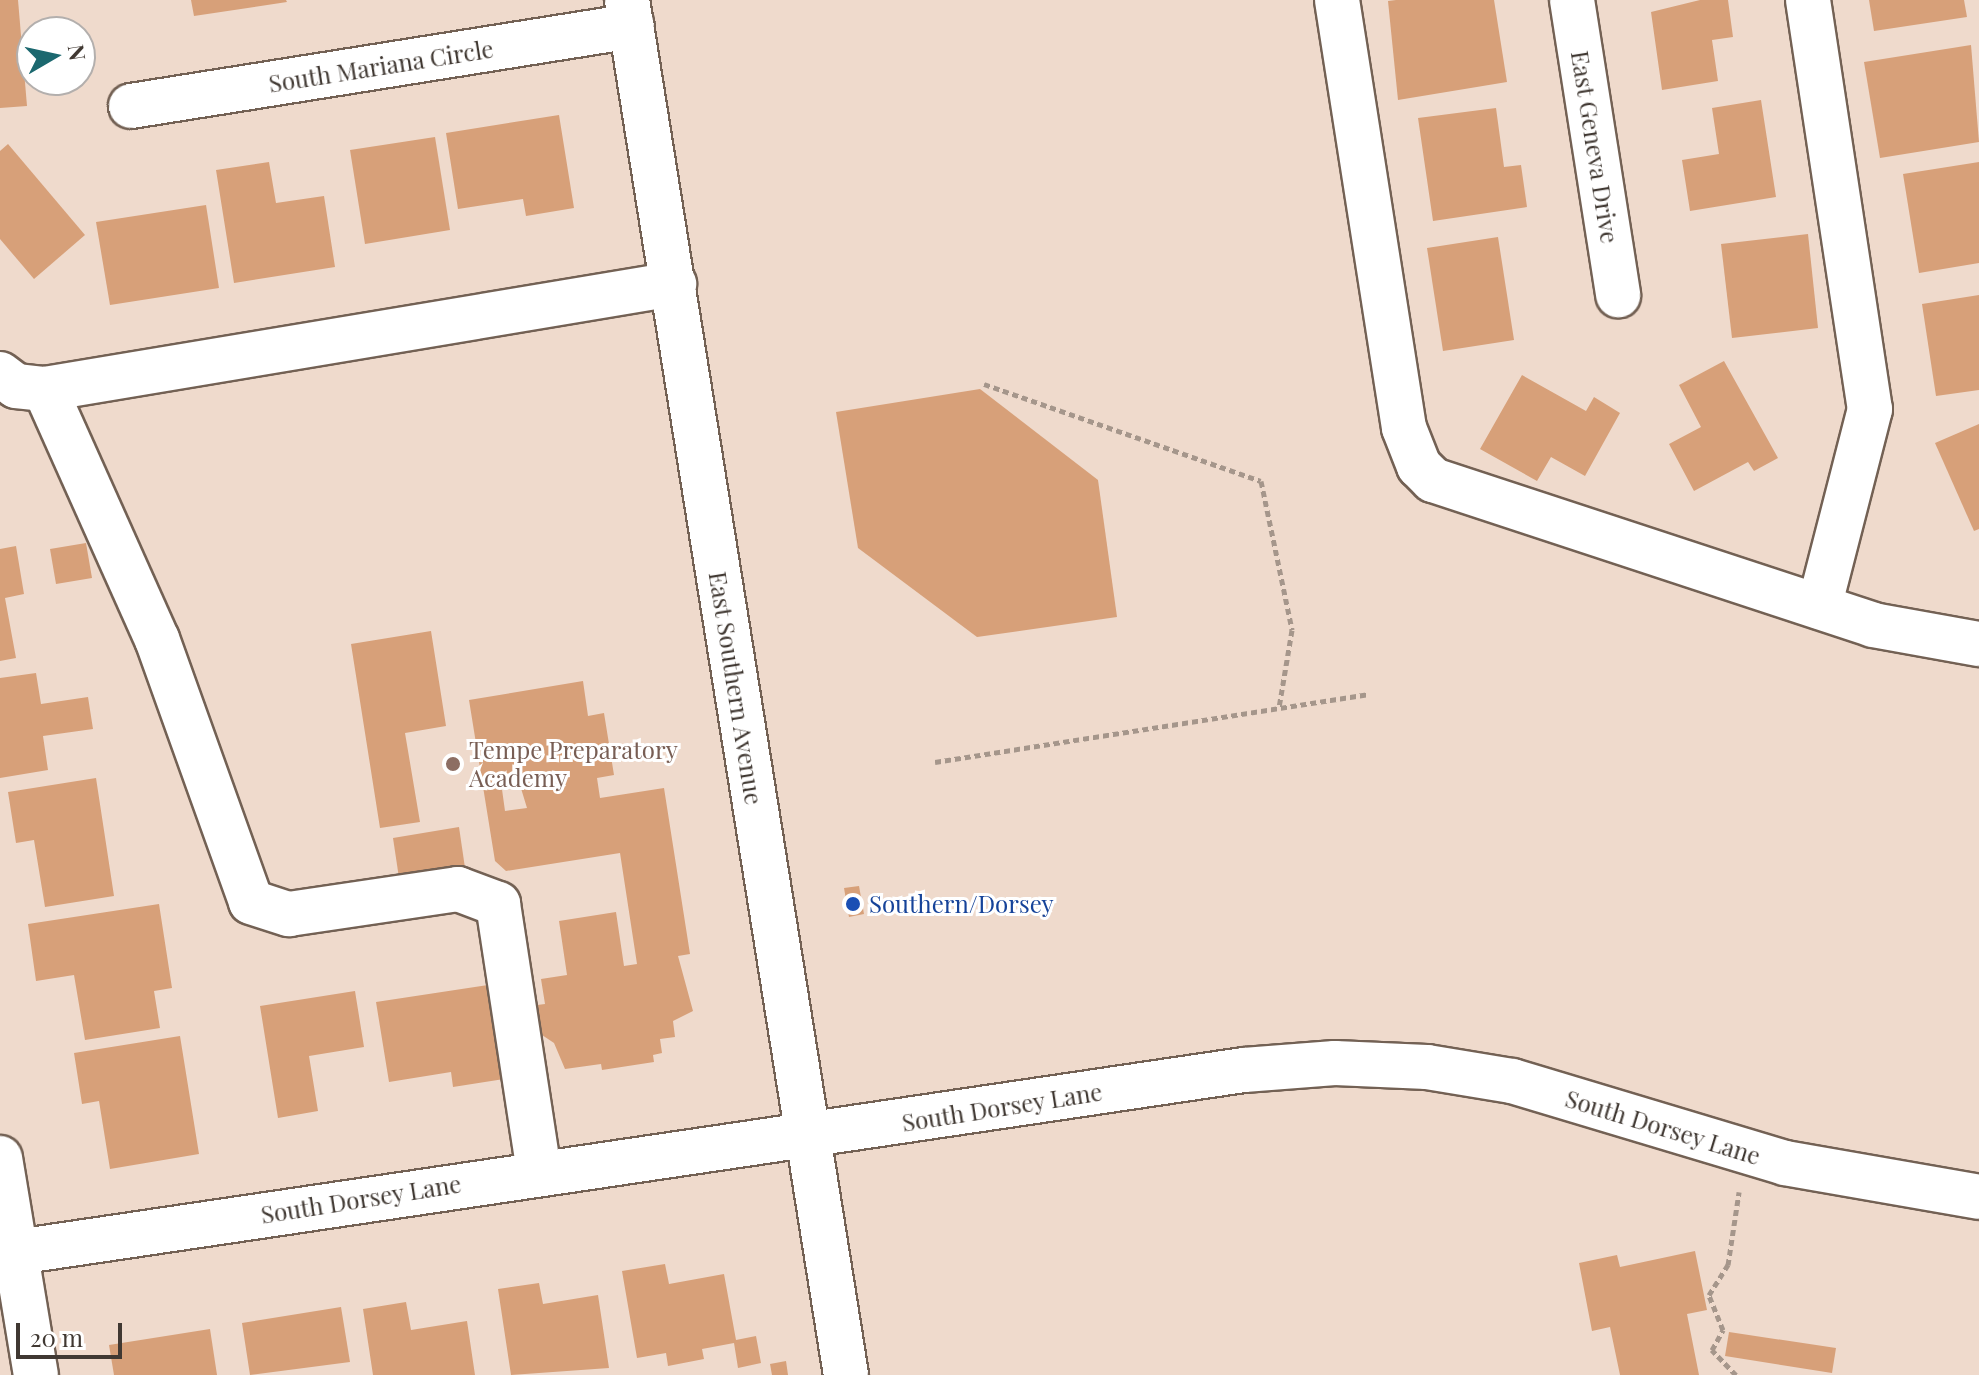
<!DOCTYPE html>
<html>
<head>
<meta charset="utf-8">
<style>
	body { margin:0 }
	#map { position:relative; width:1979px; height:1375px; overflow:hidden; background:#efdacc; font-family:"Playfair Display",serif }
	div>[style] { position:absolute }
	.building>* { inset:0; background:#d7a079 }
	.path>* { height:5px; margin-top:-2.5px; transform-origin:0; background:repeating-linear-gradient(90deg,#a5968b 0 6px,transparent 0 10px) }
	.roads { filter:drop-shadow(2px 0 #736154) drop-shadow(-2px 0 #736154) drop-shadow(0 2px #736154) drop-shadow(0 -2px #736154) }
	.minor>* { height:44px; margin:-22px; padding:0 22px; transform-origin:22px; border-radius:22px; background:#fff }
	.major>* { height:44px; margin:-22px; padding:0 22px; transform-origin:22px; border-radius:22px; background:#fff }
	.dots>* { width:22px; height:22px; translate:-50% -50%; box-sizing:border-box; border:4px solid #fff; border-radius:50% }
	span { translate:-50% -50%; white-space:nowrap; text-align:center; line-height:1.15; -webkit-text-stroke:6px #fff; paint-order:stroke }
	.street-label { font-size:24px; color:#403832 }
	.education-label { font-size:24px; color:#785e54 }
	.left { translate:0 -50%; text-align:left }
	.transit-label { font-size:24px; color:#164399 }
	.north { position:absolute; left:16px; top:16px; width:80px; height:80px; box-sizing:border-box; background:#fff; border:2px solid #b3afad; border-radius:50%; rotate:81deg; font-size:22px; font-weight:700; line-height:32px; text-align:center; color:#403832 }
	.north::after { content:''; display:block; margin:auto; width:28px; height:36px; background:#1b686f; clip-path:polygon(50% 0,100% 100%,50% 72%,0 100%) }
	.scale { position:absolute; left:16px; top:1323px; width:106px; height:36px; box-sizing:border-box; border:4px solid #403832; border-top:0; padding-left:10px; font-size:24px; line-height:28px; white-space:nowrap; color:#403832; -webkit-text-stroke:6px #fff; paint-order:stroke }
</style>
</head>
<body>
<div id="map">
	<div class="building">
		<i style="clip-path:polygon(0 0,18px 0,27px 106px,0 108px)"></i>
		<i style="clip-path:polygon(191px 0,286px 0,287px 2px,194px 16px)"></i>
		<i style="clip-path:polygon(1396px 0,1494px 0,1507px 82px,1398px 100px,1388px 1px)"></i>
		<i style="clip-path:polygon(1700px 0,1728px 0,1733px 37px,1712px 40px,1718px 81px,1662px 90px,1651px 12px)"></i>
		<i style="clip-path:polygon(1869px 0,1964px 0,1967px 17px,1874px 31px)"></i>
		<i style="clip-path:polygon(1971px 45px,1979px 142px,1880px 158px,1864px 62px)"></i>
		<i style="clip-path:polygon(1761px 100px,1776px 197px,1690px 211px,1682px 160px,1719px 154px,1712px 108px)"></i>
		<i style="clip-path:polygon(1496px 108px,1504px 167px,1521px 165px,1527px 207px,1433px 221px,1418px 118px)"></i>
		<i style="clip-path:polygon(559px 115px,574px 208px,526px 216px,523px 199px,458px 209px,446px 133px)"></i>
		<i style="clip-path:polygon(435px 137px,450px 230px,365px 244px,350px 150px)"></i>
		<i style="clip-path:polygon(8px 144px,85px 235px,34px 279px,0 239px,0 151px)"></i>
		<i style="clip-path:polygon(269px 162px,276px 203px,324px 196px,335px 267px,234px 283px,216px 170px)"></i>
		<i style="clip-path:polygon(1979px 162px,1979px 263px,1919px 273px,1903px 174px)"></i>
		<i style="clip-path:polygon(206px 205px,219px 288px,110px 305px,96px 222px)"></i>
		<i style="clip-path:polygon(1808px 234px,1818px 328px,1732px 338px,1721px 244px)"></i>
		<i style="clip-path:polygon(1498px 237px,1514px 340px,1443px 351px,1427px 248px)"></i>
		<i style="clip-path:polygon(1979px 295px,1979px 390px,1936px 396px,1922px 304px)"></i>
		<i style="clip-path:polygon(1724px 361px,1778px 458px,1754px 471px,1748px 462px,1694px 491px,1669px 444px,1701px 427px,1679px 385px)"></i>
		<i style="clip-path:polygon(1522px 375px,1586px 411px,1594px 397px,1620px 413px,1585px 476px,1551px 457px,1537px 481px,1480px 449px)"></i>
		<i style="clip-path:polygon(980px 389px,1098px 480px,1117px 617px,977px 637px,858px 548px,836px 412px)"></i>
		<i style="clip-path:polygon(1979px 424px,1979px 529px,1974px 531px,1935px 443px)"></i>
		<i style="clip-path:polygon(86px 543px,92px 578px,56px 584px,50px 549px)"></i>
		<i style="clip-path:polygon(16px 546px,24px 594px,5px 598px,16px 658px,0 661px,0 549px)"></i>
		<i style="clip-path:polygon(431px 631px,446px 726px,405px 733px,420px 822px,380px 828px,351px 644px)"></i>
		<i style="clip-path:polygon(36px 673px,41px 704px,88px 697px,93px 729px,43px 736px,48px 770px,0 778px,0 678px)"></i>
		<i style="clip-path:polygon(evenodd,583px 681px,588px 716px,604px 713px,614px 775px,597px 778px,600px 798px,664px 788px,690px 954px,678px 956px,693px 1011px,673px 1021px,675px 1037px,660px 1039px,662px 1053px,653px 1055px,654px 1062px,602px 1070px,601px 1064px,565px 1069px,554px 1043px,542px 1035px,537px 1005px,545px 1004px,541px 979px,567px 975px,559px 921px,616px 912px,624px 966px,637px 964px,620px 853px,506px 871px,495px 861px,469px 700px,583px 681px,516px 772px,527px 808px,505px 811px,500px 775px,516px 772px)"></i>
		<i style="clip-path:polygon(96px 778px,114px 896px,45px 907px,34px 840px,16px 843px,8px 792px)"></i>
		<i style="clip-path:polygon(459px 827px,465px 868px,399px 878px,393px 838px)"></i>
		<i style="clip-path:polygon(859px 886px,864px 914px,849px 917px,844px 888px)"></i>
		<i style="clip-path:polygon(159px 904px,172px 988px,154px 991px,160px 1028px,85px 1040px,74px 975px,36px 981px,28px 924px)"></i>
		<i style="clip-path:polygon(488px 985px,504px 1079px,453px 1087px,451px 1072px,389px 1082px,376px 1002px)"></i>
		<i style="clip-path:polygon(355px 991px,364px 1047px,309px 1056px,318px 1111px,278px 1118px,260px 1006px)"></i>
		<i style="clip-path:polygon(180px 1036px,199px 1154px,110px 1169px,99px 1101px,82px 1104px,74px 1053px)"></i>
		<i style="clip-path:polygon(1695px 1251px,1707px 1310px,1687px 1314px,1699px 1375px,1620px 1375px,1610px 1327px,1592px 1331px,1579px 1263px,1617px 1255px,1620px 1267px)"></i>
		<i style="clip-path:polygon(665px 1264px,669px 1284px,724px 1274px,736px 1340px,756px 1336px,761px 1363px,738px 1368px,734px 1343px,702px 1349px,704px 1359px,668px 1366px,666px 1353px,637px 1358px,622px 1271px)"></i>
		<i style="clip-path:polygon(539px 1283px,543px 1304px,598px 1295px,609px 1368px,511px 1375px,498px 1289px)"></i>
		<i style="clip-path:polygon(406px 1302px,411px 1330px,467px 1321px,475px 1375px,373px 1375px,363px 1309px)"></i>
		<i style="clip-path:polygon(341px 1307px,350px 1362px,250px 1375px,242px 1323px)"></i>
		<i style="clip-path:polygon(210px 1329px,217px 1375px,114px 1375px,109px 1345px)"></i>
		<i style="clip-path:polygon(1729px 1332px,1836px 1348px,1832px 1373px,1725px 1356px)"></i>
		<i style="clip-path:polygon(786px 1361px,788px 1375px,772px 1375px,770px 1364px)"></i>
	</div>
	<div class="path">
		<i style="left:984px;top:384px;width:293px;rotate:19.3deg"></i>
		<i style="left:1261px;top:481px;width:152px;rotate:78.2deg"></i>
		<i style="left:1292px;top:630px;width:79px;rotate:99.5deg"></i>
		<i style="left:935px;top:762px;width:438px;rotate:-8.9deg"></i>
		<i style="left:1736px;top:1375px;width:35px;rotate:-134deg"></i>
		<i style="left:1712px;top:1350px;width:23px;rotate:-61deg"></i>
		<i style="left:1723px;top:1330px;width:38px;rotate:-112deg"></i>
		<i style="left:1709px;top:1295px;width:36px;rotate:-58deg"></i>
		<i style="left:1728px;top:1265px;width:74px;rotate:-81.4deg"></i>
	</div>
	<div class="roads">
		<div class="minor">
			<i style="left:1337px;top:0;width:433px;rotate:81.1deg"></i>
			<i style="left:1404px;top:428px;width:41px;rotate:68.5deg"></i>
			<i style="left:1419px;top:466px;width:20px;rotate:45deg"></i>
			<i style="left:1433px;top:480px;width:463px;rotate:18.2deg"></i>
			<i style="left:1873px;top:625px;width:108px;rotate:10.2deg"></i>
			<i style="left:1572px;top:0;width:299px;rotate:81.1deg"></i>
			<i style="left:1808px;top:0;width:414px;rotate:81.4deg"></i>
			<i style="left:1870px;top:409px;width:204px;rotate:104.4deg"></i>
			<i style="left:131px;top:106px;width:507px;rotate:-9.07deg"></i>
			<i style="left:0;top:374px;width:20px;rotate:37deg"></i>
			<i style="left:16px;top:386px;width:29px;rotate:6deg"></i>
			<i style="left:45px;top:389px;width:638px;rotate:-9.48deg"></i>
			<i style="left:45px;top:389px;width:274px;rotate:65.9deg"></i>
			<i style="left:157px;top:639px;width:279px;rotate:70.3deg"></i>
			<i style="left:251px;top:902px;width:40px;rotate:18deg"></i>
			<i style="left:289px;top:914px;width:171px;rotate:-8.4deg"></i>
			<i style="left:458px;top:889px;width:43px;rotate:20.6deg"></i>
			<i style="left:498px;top:904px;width:271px;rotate:81.3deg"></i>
			<i style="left:0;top:1158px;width:220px;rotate:80.6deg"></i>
			<i style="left:17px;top:1252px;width:1240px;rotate:-8.44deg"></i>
			<i style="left:1244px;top:1070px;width:91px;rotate:-4.4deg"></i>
			<i style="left:1335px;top:1063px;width:92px;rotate:2.5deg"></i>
			<i style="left:1427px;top:1067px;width:86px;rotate:9.4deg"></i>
			<i style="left:1512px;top:1081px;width:285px;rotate:16.7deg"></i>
			<i style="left:1785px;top:1163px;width:197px;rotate:9.9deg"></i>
		</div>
		<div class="major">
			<i style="left:627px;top:0;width:1392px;rotate:80.95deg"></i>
		</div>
	</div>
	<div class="dots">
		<i style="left:453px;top:764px;background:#8d6e63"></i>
		<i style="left:853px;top:904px;background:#1a4fb4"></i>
	</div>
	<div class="street-label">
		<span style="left:381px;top:66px;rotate:-9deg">South Mariana Circle</span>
		<span style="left:1595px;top:147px;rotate:81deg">East Geneva Drive</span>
		<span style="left:736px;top:688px;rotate:81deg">East Southern Avenue</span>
		<span style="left:1002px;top:1107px;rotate:-9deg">South Dorsey Lane</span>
		<span style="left:1663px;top:1127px;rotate:17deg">South Dorsey Lane</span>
		<span style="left:361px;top:1199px;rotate:-9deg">South Dorsey Lane</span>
	</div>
	<div class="education-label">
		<span class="left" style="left:469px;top:764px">Tempe Preparatory<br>Academy</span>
	</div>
	<div class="transit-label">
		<span class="left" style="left:869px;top:904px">Southern/Dorsey</span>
	</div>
	<div class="north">N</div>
	<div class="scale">20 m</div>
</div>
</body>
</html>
